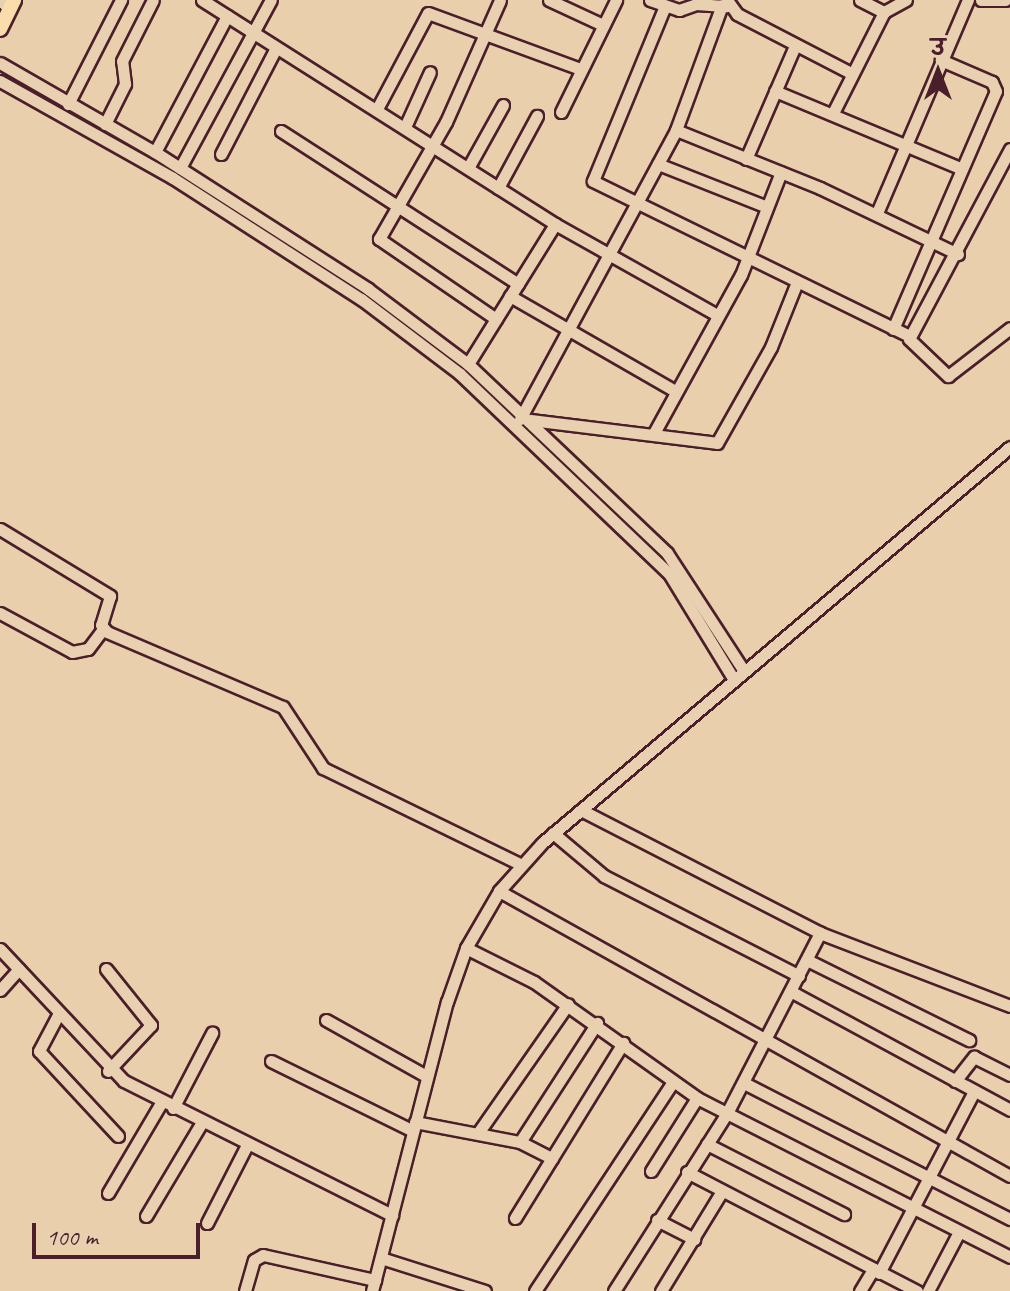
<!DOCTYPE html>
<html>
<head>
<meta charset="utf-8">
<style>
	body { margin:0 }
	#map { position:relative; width:1010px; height:1291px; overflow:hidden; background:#e9cfab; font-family:Caveat,"Playpen Sans Deva",sans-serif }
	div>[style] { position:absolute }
	.roads { filter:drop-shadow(2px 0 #4a1f2b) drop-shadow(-2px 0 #4a1f2b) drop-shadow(0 2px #4a1f2b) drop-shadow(0 -2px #4a1f2b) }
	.minor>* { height:11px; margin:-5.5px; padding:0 5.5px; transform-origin:5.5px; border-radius:5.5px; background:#e8d0b0 }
	.major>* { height:14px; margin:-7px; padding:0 7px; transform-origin:7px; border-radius:7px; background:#fbddab }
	span { translate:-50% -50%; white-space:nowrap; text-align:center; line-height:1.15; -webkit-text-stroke:8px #e8d0b0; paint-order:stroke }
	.north { position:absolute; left:898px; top:32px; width:80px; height:80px; -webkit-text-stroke:6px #e8d0b0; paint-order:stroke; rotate:0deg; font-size:22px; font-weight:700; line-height:32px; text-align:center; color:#4a1f2b }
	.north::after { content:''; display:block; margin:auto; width:28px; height:36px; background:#4a1f2b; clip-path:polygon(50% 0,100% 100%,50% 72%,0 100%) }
	.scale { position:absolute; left:32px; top:1223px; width:168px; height:36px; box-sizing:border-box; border:4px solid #4a1f2b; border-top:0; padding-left:10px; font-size:24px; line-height:28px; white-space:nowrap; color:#4a1f2b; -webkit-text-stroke:6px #e8d0b0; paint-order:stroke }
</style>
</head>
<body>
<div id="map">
	<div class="roads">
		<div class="minor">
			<i style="left:0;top:0;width:13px;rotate:45deg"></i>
			<i style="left:202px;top:0;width:418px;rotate:32.4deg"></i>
			<i style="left:555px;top:224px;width:186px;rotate:29.3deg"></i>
			<i style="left:549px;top:0;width:60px;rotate:24.8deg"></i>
			<i style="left:650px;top:0;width:31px;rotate:19deg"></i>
			<i style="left:679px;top:10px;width:18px;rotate:-19deg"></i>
			<i style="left:696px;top:4px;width:31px;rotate:4deg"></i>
			<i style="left:727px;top:0;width:17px;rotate:54deg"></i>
			<i style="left:737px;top:14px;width:128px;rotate:27.4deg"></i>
			<i style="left:860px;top:0;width:27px;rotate:27deg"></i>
			<i style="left:884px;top:12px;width:25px;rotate:-29deg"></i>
			<i style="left:981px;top:0;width:24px"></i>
			<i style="left:665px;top:6px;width:189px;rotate:112.4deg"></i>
			<i style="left:593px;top:181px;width:353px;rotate:26.1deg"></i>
			<i style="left:0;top:63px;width:179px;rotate:29.9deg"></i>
			<i style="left:155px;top:152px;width:253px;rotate:32.7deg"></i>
			<i style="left:368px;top:289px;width:125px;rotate:36.9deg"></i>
			<i style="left:468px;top:364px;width:274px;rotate:43.5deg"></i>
			<i style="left:667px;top:553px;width:141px;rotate:56.9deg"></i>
			<i style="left:0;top:81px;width:198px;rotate:29.3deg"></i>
			<i style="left:173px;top:178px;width:224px;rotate:32.8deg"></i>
			<i style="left:361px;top:299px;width:124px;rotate:37.1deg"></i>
			<i style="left:460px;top:374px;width:291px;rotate:43.7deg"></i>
			<i style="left:670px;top:575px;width:123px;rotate:58.6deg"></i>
			<i style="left:775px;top:91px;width:200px;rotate:22.6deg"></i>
			<i style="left:68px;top:104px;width:117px;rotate:-63deg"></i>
			<i style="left:378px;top:107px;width:106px;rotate:-62deg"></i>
			<i style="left:428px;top:13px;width:162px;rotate:20.2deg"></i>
			<i style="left:561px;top:112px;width:125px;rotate:-63.8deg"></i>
			<i style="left:833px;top:113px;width:113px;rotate:-63.2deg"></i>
			<i style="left:105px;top:124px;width:45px;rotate:-63.4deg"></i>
			<i style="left:125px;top:84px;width:23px;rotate:-97deg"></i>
			<i style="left:122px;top:61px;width:68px;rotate:-63.1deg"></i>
			<i style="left:405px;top:127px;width:60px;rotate:-65.6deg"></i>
			<i style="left:676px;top:130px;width:155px;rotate:21.9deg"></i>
			<i style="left:820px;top:188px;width:153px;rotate:25.6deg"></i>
			<i style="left:281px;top:131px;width:282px;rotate:32.8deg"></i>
			<i style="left:1010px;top:149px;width:215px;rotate:118deg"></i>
			<i style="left:909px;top:339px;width:54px;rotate:43.5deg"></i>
			<i style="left:948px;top:376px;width:78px;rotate:-37.7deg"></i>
			<i style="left:155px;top:152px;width:154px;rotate:-62.1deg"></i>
			<i style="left:221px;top:154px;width:119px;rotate:-62.6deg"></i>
			<i style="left:746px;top:159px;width:123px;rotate:-66.6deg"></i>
			<i style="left:658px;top:164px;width:117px;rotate:21.5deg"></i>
			<i style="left:180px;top:168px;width:191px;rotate:-61.6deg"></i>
			<i style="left:468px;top:168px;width:72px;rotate:-60.9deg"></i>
			<i style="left:498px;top:188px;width:82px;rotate:-61.6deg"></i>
			<i style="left:877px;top:213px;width:232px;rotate:-66.9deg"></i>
			<i style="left:510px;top:296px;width:190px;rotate:29.9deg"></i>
			<i style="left:496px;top:319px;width:142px;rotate:-145.6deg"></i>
			<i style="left:379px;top:239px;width:135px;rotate:-60.2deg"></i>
			<i style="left:446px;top:122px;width:133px;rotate:-66.1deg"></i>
			<i style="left:893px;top:329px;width:259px;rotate:-66.6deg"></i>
			<i style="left:996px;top:91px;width:10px;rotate:-114deg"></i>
			<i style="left:992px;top:82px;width:56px;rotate:-156.7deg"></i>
			<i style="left:468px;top:364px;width:165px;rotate:-58.1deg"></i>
			<i style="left:520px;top:419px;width:328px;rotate:-61.6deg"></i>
			<i style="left:676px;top:130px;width:133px;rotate:-69.8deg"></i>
			<i style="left:530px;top:420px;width:188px;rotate:7deg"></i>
			<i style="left:717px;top:443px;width:110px;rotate:-60.6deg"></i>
			<i style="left:771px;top:347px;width:70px;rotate:-68.2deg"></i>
			<i style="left:654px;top:433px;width:180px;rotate:-61.2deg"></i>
			<i style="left:741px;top:275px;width:110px;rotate:-68.8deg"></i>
			<i style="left:0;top:529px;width:129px;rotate:31.3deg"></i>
			<i style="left:110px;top:596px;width:30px;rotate:107deg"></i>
			<i style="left:101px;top:625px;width:9px;rotate:49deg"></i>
			<i style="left:107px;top:632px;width:191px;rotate:23.1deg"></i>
			<i style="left:283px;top:707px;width:73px;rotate:56.7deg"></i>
			<i style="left:323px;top:768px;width:219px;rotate:26deg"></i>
			<i style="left:0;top:613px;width:82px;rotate:28.4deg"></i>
			<i style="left:72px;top:652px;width:16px;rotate:-11deg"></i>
			<i style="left:88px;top:649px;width:25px;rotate:-53deg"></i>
			<i style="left:581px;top:810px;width:269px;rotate:27.2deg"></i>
			<i style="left:820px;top:933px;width:204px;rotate:21deg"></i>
			<i style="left:553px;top:833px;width:67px;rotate:40.1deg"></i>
			<i style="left:604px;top:876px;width:219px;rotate:27.1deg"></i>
			<i style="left:499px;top:891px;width:585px;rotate:29.15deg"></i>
			<i style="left:466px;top:948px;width:76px;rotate:26.6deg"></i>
			<i style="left:534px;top:982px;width:200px;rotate:35.4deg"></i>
			<i style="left:697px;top:1098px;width:351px;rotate:26.9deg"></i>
			<i style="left:0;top:949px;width:181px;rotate:46.8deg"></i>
			<i style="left:124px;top:1081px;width:300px;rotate:26.6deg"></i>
			<i style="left:807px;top:960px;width:181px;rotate:26.3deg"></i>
			<i style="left:106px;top:969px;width:72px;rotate:51.2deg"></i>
			<i style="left:151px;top:1025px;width:63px;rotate:133.1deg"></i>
			<i style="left:0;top:990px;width:28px;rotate:-48deg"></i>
			<i style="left:792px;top:992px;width:248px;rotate:28.4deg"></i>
			<i style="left:59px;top:1013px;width:43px;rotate:117.8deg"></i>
			<i style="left:39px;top:1051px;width:116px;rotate:47.1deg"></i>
			<i style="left:326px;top:1020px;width:115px;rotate:29.2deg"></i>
			<i style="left:271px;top:1061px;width:158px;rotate:26.2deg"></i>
			<i style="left:955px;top:1081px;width:31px;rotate:-52deg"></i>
			<i style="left:974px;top:1057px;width:40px;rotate:26.6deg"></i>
			<i style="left:744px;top:1083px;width:299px;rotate:27.1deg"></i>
			<i style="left:173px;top:1108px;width:85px;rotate:-62.5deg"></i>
			<i style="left:415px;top:1122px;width:107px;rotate:10.8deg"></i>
			<i style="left:520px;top:1142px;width:36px;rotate:27deg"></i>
			<i style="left:478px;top:1133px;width:157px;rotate:-55.1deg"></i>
			<i style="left:520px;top:1142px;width:142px;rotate:-57.1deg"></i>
			<i style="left:707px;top:1144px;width:154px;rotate:27.1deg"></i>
			<i style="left:651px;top:1171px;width:86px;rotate:-57.8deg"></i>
			<i style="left:687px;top:1172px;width:259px;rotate:27.4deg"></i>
			<i style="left:108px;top:1193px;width:104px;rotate:-59.5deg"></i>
			<i style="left:146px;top:1216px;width:109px;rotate:-59.2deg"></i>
			<i style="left:515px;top:1218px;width:206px;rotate:-58.3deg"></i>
			<i style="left:657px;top:1220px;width:42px;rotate:27.2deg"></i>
			<i style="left:207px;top:1223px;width:88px;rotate:-62.9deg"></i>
			<i style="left:381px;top:1258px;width:109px;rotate:17.6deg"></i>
			<i style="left:879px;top:1273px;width:205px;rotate:-62.4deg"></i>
			<i style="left:245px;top:1291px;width:32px;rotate:-74deg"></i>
			<i style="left:254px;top:1260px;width:10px;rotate:-29deg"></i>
			<i style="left:263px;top:1255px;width:115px;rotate:12.6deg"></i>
			<i style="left:372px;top:1291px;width:299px;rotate:-75.5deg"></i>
			<i style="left:447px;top:1002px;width:57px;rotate:-70.6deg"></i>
			<i style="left:466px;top:948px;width:66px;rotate:-59.9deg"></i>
			<i style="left:499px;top:891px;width:64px;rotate:-48.1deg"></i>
			<i style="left:542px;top:843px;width:613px;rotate:-40.24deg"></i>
			<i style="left:535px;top:1291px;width:250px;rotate:-56.6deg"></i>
			<i style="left:614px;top:1291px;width:211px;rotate:-57.6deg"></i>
			<i style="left:727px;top:1113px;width:203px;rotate:-62.7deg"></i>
			<i style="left:661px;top:1291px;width:117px;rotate:-58.6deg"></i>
			<i style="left:860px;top:1291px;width:26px;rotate:-59deg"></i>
			<i style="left:928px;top:1291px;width:67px;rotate:-62.3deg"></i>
		</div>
		<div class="major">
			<i style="left:0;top:29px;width:32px;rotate:-64deg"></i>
		</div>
	</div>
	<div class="north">उ</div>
	<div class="scale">100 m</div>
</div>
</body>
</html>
